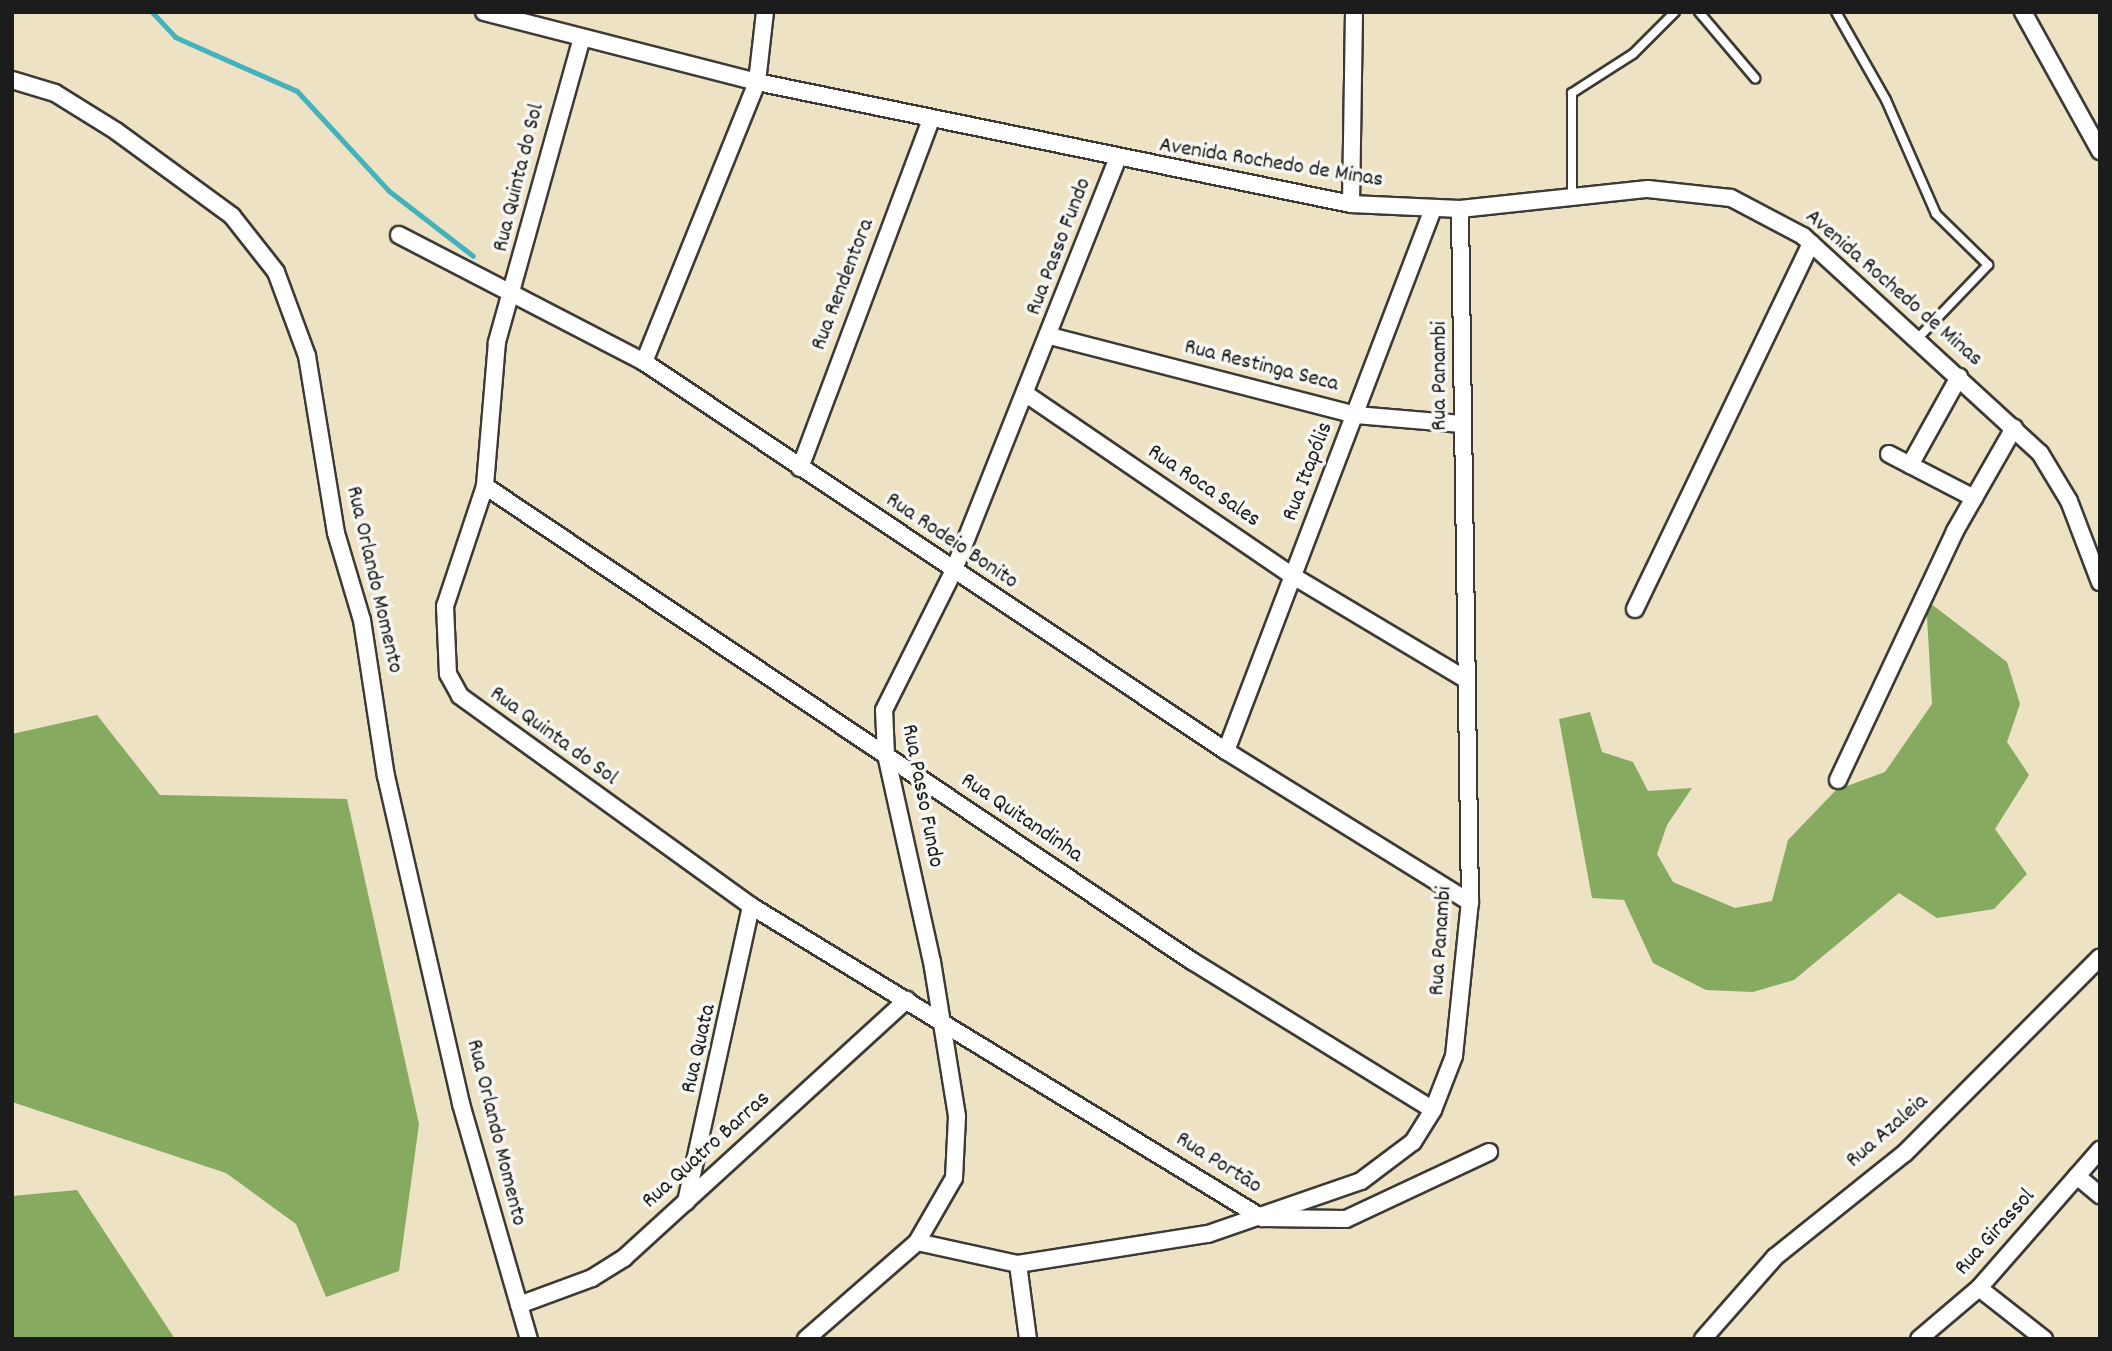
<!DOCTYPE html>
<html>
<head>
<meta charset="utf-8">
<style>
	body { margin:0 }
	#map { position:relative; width:2112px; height:1351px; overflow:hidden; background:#eee2c4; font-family:Dekko,sans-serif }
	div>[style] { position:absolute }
	.forest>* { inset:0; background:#86aa5f }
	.stream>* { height:5px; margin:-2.5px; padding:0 2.5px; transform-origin:2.5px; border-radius:2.5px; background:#42b2bc }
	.roads { filter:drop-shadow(2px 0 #3c3a35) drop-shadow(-2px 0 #3c3a35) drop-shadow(0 2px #3c3a35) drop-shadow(0 -2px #3c3a35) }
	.lane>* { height:8px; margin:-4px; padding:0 4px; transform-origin:4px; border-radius:4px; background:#fff }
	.street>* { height:16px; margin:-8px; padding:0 8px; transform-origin:8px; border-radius:8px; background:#fff }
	span { translate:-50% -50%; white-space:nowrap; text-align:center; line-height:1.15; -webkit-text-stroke:7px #f6f6f2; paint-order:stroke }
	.street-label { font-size:23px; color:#1c1c1c }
	.frame { position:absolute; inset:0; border:14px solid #1c1c1c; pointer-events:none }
</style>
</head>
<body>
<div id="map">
	<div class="forest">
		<i style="clip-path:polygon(1926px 600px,2007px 662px,2020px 704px,2007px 742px,2029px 775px,1995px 829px,2027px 874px,1994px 909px,1937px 918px,1899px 893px,1794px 980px,1753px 992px,1706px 990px,1653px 963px,1624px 900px,1592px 898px,1559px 719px,1590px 712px,1602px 752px,1633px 762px,1648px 791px,1692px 788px,1667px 825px,1657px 854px,1673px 882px,1735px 908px,1772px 901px,1788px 840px,1836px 790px,1885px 772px,1932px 704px)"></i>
		<i style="clip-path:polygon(97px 715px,160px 795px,347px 799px,419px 1124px,399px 1271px,326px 1297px,296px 1224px,226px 1173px,12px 1102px,12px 734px)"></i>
		<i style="clip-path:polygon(77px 1190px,175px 1339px,12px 1339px,12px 1196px)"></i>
	</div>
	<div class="stream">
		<i style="left:152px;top:12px;width:34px;rotate:47deg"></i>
		<i style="left:175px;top:37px;width:133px;rotate:23.9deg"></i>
		<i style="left:297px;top:91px;width:136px;rotate:47.4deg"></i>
		<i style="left:389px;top:191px;width:106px;rotate:37.7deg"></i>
	</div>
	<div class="roads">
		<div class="lane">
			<i style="left:1699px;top:12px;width:87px;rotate:49.7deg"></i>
			<i style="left:1836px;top:12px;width:101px;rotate:60.4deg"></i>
			<i style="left:1886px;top:100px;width:124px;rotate:66.3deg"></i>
			<i style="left:1936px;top:214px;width:73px;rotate:44.4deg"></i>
			<i style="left:1988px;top:265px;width:101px;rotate:133.8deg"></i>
			<i style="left:1572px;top:197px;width:104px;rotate:-90deg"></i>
			<i style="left:1572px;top:93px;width:72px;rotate:-32.6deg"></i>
			<i style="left:1633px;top:54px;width:59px;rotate:-45deg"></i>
		</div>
		<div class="street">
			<i style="left:484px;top:12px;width:282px;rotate:14.4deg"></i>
			<i style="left:757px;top:82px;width:606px;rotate:11.61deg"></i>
			<i style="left:1351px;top:204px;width:109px;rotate:2.6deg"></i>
			<i style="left:1460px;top:209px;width:189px;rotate:-6.1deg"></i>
			<i style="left:1648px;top:189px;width:83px;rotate:6.2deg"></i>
			<i style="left:1731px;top:198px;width:81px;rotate:27.8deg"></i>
			<i style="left:1803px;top:236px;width:321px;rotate:42.5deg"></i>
			<i style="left:2040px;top:453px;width:56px;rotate:58.9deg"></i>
			<i style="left:2069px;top:501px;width:87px;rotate:69.1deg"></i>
			<i style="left:2023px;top:12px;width:159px;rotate:61deg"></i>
			<i style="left:581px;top:41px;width:313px;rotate:105.6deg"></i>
			<i style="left:497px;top:342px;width:144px;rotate:94.8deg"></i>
			<i style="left:485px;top:486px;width:126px;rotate:108.4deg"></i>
			<i style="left:445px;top:606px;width:68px;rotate:87.5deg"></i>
			<i style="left:448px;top:674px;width:25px;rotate:61deg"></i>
			<i style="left:460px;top:696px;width:359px;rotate:35.8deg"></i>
			<i style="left:751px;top:906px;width:599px;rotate:31.41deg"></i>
			<i style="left:1262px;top:1218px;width:84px;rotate:0.7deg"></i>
			<i style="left:1346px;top:1219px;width:158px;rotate:-25.1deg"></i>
			<i style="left:12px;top:80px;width:45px;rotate:16.8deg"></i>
			<i style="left:55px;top:93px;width:72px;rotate:31.9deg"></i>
			<i style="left:116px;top:131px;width:144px;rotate:36.2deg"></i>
			<i style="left:232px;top:216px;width:71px;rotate:51.8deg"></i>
			<i style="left:276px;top:272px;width:90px;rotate:69.7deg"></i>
			<i style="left:307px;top:356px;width:179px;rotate:80.7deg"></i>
			<i style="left:336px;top:533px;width:91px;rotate:73.4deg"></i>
			<i style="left:362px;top:620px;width:158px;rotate:81.3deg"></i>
			<i style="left:386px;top:776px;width:336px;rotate:77.1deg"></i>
			<i style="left:461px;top:1104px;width:245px;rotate:73.9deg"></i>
			<i style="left:1351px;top:204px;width:192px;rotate:-89.1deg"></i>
			<i style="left:399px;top:235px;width:276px;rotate:27.4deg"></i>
			<i style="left:644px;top:362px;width:700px;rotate:33.76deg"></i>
			<i style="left:1226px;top:751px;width:287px;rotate:31.8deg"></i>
			<i style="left:1050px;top:336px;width:315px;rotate:14.5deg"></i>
			<i style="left:1355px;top:415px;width:108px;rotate:4.8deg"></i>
			<i style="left:644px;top:362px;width:302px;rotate:-68deg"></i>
			<i style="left:757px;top:82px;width:70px;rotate:-83.5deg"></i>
			<i style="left:1026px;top:394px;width:323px;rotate:34.3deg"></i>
			<i style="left:1293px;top:576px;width:200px;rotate:30.9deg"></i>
			<i style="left:1889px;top:454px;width:96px;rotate:27.4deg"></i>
			<i style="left:1910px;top:465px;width:101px;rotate:-60.9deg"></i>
			<i style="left:800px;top:468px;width:373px;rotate:-69.4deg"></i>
			<i style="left:485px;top:486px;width:852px;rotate:33.9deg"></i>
			<i style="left:1192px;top:961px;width:283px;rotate:31.7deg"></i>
			<i style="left:1635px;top:609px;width:406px;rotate:-64.3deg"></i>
			<i style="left:1226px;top:751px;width:580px;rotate:-69.1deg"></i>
			<i style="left:1838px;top:780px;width:275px;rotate:-64.8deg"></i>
			<i style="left:1955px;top:531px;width:119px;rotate:-60.2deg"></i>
			<i style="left:2077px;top:1176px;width:30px;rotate:40deg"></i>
			<i style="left:686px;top:1202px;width:303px;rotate:-77.6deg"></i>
			<i style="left:917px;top:1242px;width:103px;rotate:12.3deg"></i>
			<i style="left:1018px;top:1264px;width:192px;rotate:-9deg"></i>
			<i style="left:1208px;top:1234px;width:162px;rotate:-19.1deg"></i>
			<i style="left:1361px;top:1181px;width:65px;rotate:-36.9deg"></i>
			<i style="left:1413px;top:1142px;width:38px;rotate:-58deg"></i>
			<i style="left:1433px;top:1110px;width:58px;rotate:-68.7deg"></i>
			<i style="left:1454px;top:1056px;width:155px;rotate:-84.1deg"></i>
			<i style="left:1470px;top:902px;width:693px;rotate:-90.83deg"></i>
			<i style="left:1018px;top:1264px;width:76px;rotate:82.4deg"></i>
			<i style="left:1979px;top:1288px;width:83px;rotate:38.1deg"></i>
			<i style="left:519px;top:1305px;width:78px;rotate:-20.3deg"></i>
			<i style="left:592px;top:1278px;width:38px;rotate:-32deg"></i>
			<i style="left:624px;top:1258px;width:383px;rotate:-42.4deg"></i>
			<i style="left:806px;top:1339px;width:147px;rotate:-41.1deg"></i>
			<i style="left:917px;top:1242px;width:74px;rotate:-60deg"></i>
			<i style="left:954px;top:1178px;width:62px;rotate:-87.2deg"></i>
			<i style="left:957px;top:1116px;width:156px;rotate:-99.2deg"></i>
			<i style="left:932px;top:962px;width:212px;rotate:-102.5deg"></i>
			<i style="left:886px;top:755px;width:45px;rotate:-92.5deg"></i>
			<i style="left:884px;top:710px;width:154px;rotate:-63.4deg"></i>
			<i style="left:953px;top:572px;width:443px;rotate:-68.3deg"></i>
			<i style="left:1703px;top:1339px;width:109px;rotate:-48.7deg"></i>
			<i style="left:1775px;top:1257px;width:166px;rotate:-38.7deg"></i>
			<i style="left:1905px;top:1153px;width:276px;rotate:-45.1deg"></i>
			<i style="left:1919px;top:1339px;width:79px;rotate:-40.4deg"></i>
			<i style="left:1979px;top:1288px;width:184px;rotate:-48.8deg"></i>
		</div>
	</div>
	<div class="street-label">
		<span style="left:1271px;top:164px;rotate:9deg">Avenida Rochedo de Minas</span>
		<span style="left:520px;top:178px;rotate:-76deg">Rua Quinta do Sol</span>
		<span style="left:1060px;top:247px;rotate:-69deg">Rua Passo Fundo</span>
		<span style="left:844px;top:285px;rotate:-69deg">Rua Rendentora</span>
		<span style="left:1893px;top:289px;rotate:41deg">Avenida Rochedo de Minas</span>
		<span style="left:1261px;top:367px;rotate:14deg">Rua Restinga Seca</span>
		<span style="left:1441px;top:376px;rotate:-90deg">Rua Panambi</span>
		<span style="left:1309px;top:472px;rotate:-69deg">Rua Itapólis</span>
		<span style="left:1203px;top:487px;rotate:34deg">Rua Roca Sales</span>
		<span style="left:951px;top:542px;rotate:34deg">Rua Rodeio Bonito</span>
		<span style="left:373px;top:580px;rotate:77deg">Rua Orlando Momento</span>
		<span style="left:553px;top:737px;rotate:36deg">Rua Quinta do Sol</span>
		<span style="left:921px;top:796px;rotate:79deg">Rua Passo Fundo</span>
		<span style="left:1021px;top:819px;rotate:34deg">Rua Quitandinha</span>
		<span style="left:1442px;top:941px;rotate:-86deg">Rua Panambi</span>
		<span style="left:700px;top:1049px;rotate:-77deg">Rua Quata</span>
		<span style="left:1888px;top:1132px;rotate:-41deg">Rua Azaleia</span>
		<span style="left:495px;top:1133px;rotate:76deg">Rua Orlando Momento</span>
		<span style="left:707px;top:1151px;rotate:-42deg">Rua Quatro Barras</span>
		<span style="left:1218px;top:1164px;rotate:32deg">Rua Portão</span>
		<span style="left:1996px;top:1233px;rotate:-48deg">Rua Girassol</span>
	</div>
	<div class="frame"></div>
</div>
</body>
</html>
